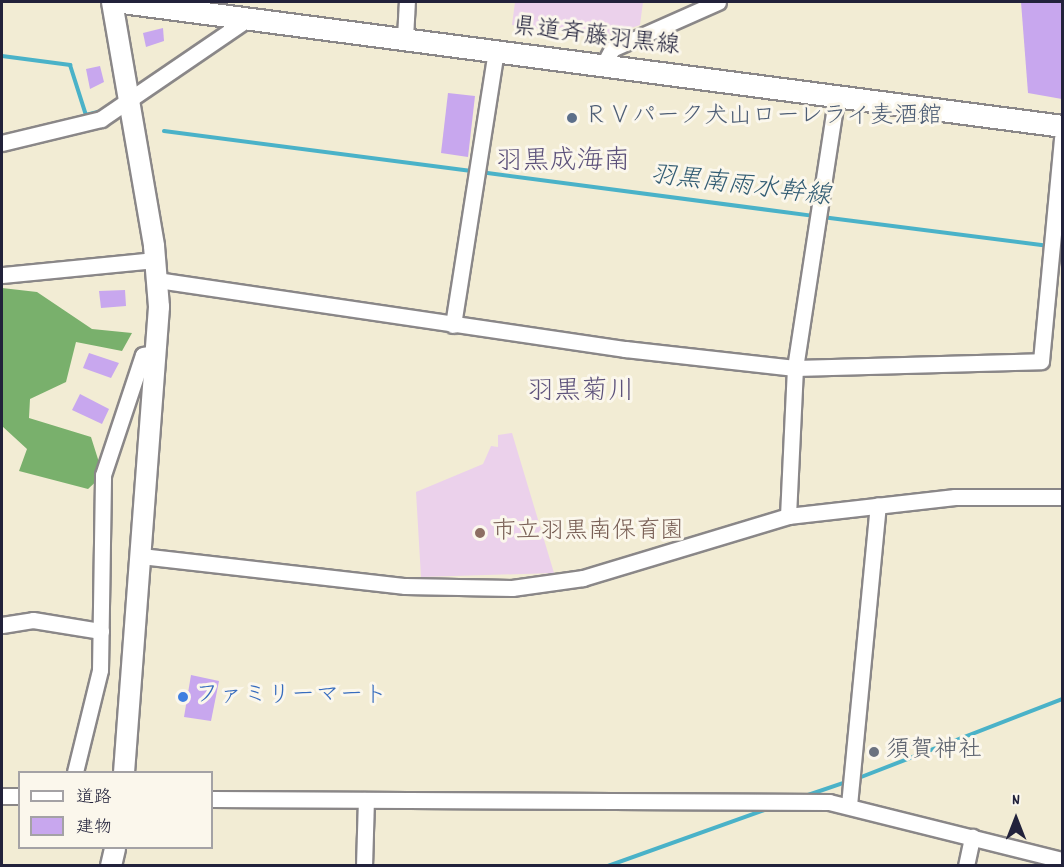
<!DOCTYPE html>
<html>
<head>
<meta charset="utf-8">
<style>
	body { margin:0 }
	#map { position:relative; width:1064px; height:867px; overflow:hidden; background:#f2ecd4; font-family:Dekko,"Klee One",sans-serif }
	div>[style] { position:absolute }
	.built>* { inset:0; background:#ebd1eb }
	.forest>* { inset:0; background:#79b06c }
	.stream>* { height:4px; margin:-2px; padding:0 2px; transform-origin:2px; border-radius:2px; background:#4ab2c8 }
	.building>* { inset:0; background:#c8a7ee }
	.roads { filter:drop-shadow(2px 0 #8a8788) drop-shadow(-2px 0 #8a8788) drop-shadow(0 2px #8a8788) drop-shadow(0 -2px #8a8788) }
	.minor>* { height:15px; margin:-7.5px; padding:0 7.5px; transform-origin:7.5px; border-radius:7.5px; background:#fff }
	.tertiary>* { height:20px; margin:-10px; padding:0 10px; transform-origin:10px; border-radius:10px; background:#fff }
	.secondary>* { height:21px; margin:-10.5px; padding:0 10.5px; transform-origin:10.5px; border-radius:10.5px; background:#fff }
	.dots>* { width:16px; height:16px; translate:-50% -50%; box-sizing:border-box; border:3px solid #fbf7ec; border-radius:50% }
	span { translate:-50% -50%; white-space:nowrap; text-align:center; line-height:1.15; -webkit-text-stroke:6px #fbf7ec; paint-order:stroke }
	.street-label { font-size:24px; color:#22223b }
	.service-label { font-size:24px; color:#4e5e75 }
	.left { translate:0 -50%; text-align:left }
	.education-label { font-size:24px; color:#785e54 }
	.shop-label { font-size:24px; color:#366cbe }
	.worship-label { font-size:24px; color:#5b616d }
	.water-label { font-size:26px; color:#325c73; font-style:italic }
	.quarter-label { font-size:27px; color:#5c517a }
	.frame { position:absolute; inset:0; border:3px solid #22223b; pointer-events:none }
	.legend { position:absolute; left:18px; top:771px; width:195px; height:78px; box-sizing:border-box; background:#fbf7ec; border:2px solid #a4a2a5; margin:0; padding:8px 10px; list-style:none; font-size:18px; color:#22223b }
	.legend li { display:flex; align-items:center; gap:12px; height:30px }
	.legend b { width:30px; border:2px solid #a4a2a5 }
	.north { position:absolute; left:986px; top:789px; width:60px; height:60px; -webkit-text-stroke:4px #fbf7ec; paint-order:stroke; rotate:0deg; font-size:16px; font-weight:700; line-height:24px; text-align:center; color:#22223b }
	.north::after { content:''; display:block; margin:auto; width:21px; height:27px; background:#22223b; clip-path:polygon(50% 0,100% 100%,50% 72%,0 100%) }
</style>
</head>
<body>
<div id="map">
	<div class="built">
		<i style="clip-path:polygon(515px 2px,643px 2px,640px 25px,602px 38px,512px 25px)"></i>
		<i style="clip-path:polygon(512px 433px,554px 573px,421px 577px,416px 492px,483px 464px,491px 446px,498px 447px,498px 435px)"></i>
	</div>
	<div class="forest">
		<i style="clip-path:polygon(2px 288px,37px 292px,92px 329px,132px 333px,122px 351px,76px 342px,66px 382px,30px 399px,29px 418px,91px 437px,103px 475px,88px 489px,19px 471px,27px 449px,2px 426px)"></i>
	</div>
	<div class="stream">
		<i style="left:2px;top:56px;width:69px;rotate:7.5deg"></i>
		<i style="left:70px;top:65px;width:52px;rotate:72.3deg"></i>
		<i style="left:86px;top:115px;width:16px;rotate:-15deg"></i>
		<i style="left:164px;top:131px;width:312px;rotate:7.4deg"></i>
		<i style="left:480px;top:172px;width:338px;rotate:7.5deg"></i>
		<i style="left:822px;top:217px;width:227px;rotate:7.3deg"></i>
		<i style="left:856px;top:779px;width:221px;rotate:-21.2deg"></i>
		<i style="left:805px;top:796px;width:43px;rotate:-18.9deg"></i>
		<i style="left:608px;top:866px;width:172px;rotate:-19.7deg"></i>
	</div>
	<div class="building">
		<i style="clip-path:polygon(1021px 2px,1062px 2px,1062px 99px,1028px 93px)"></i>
		<i style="clip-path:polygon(163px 28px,164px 41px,146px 47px,143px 33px)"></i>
		<i style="clip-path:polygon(100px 66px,104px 82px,90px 89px,86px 69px)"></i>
		<i style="clip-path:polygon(448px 93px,475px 96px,468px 157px,441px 153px)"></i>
		<i style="clip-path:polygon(125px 290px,126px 306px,101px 308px,99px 291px)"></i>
		<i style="clip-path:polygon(89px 353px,119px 363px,111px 378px,83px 368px)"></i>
		<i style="clip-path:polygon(80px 394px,109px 409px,102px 424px,72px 410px)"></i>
		<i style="clip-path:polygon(191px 675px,219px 681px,211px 721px,184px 717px)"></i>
	</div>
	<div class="roads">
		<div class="minor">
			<i style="left:405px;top:38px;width:36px;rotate:-87deg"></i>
			<i style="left:604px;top:64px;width:17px;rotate:-62deg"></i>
			<i style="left:612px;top:49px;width:116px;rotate:-23.9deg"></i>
			<i style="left:2px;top:143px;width:102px;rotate:-13.6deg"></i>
			<i style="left:101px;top:119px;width:179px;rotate:-34.3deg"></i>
			<i style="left:2px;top:275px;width:154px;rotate:-5.6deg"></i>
			<i style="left:157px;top:280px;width:473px;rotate:8.4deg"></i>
			<i style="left:625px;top:349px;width:171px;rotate:6.4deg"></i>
			<i style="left:795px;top:368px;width:246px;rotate:-1.6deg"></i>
			<i style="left:1041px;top:361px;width:224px;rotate:-84.6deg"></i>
			<i style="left:453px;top:325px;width:278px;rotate:-81.1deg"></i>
			<i style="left:788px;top:516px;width:148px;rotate:-87.3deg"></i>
			<i style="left:795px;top:368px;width:276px;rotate:-81.3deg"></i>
			<i style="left:141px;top:556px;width:266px;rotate:6.5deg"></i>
			<i style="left:405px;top:586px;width:107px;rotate:1.1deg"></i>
			<i style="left:512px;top:588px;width:72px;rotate:-8deg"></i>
			<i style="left:583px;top:578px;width:214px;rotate:-16.8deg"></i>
			<i style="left:788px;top:516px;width:168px;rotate:-6.5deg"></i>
			<i style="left:955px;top:497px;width:107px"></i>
			<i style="left:2px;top:625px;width:31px;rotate:-9deg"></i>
			<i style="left:33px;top:620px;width:69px;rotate:9.2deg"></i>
			<i style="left:75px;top:772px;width:105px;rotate:-76.2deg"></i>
			<i style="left:100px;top:670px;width:195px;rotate:-89.1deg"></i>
			<i style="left:103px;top:475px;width:126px;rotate:-71.6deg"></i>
			<i style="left:143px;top:355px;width:13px;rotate:-9deg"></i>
			<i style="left:2px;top:796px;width:18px"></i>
			<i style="left:212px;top:799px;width:617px;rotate:0.28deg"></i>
			<i style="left:829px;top:802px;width:240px;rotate:14deg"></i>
			<i style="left:849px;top:805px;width:301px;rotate:-84.5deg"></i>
			<i style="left:364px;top:866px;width:66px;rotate:-88.3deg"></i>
			<i style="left:966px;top:866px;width:30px;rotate:-78deg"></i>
		</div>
		<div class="tertiary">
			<i style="left:112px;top:2px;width:248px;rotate:80.2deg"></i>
			<i style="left:154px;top:246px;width:61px;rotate:85.3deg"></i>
			<i style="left:159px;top:307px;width:466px;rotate:94.3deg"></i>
			<i style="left:111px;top:866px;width:18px;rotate:-77deg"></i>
		</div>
		<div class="secondary">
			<i style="left:122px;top:2px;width:948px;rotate:7.51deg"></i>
		</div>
	</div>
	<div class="dots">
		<i style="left:572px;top:118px;background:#5c6f8a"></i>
		<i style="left:480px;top:533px;background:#8d6e63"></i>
		<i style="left:183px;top:697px;background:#3f7fe0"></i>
		<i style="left:874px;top:752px;background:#6b7280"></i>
	</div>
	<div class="street-label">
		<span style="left:596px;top:38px;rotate:7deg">県道斉藤羽黒線</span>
	</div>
	<div class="service-label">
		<span class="left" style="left:584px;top:118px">ＲＶパーク犬山ローレライ麦酒館</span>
	</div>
	<div class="education-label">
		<span class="left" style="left:492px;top:533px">市立羽黒南保育園</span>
	</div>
	<div class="shop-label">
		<span class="left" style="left:195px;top:697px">ファミリーマート</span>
	</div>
	<div class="worship-label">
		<span class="left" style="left:886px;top:752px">須賀神社</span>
	</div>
	<div class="water-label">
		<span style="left:740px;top:187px;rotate:7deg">羽黒南雨水幹線</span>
	</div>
	<div class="quarter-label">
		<span style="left:563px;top:163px">羽黒成海南</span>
		<span style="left:581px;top:393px">羽黒菊川</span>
	</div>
	<div class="frame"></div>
	<ul class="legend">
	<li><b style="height:8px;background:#fff"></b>道路</li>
	<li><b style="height:16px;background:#c8a7ee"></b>建物</li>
	</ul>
	<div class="north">N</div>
</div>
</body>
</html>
